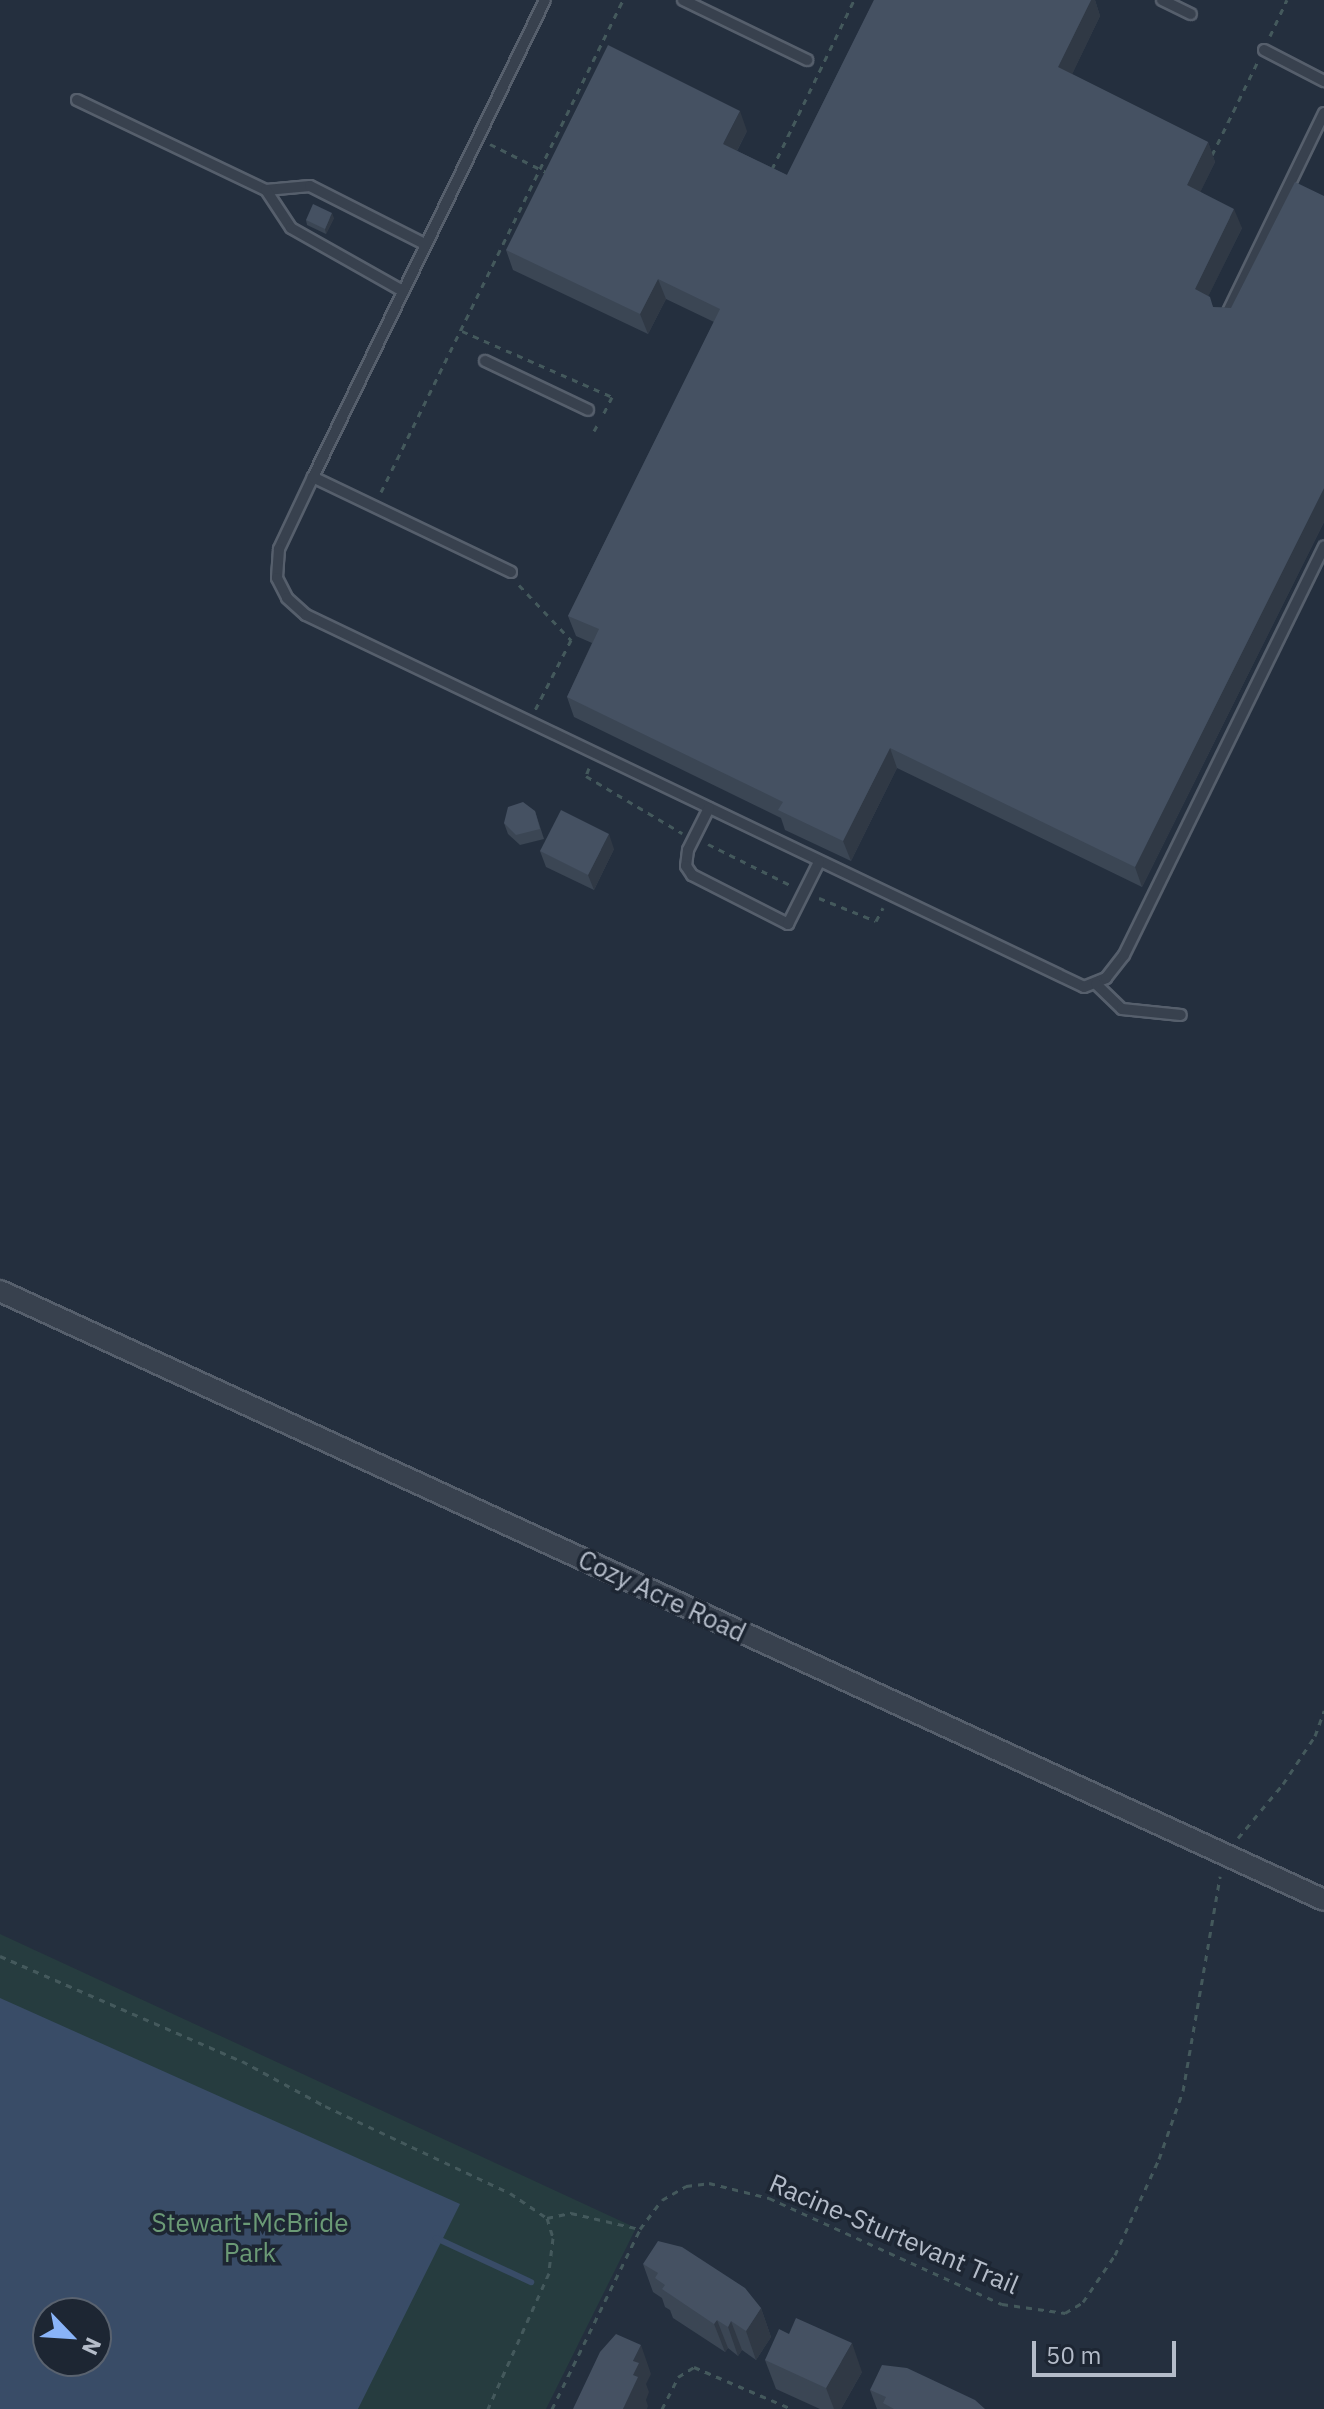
<!DOCTYPE html>
<html>
<head>
<meta charset="utf-8">
<style>
	body { margin:0 }
	#map { position:relative; width:1324px; height:2409px; overflow:hidden; background:#242f3e; font-family:"IBM Plex Sans",sans-serif }
	div>[style] { position:absolute }
	.green>* { inset:0; background:#263c3f }
	.water>* { inset:0; background:#394c67 }
	.stream>* { height:6px; margin:-3px; padding:0 3px; transform-origin:3px; border-radius:3px; background:#394c67 }
	.path>* { height:3px; margin-top:-1.5px; transform-origin:0; background:repeating-linear-gradient(90deg,#44595c 0 6px,transparent 0 12px) }
	.roads { filter:drop-shadow(2px 0 #565f6c) drop-shadow(-2px 0 #565f6c) drop-shadow(0 2px #565f6c) drop-shadow(0 -2px #565f6c) }
	.service>* { height:10px; margin:-5px; padding:0 5px; transform-origin:5px; border-radius:5px; background:#38414e }
	.minor>* { height:20px; margin:-10px; padding:0 10px; transform-origin:10px; border-radius:10px; background:#38414e }
	.wall>* { inset:0; background:#3b4654 }
	.shaded-wall>* { inset:0; background:#303945 }
	.building>* { inset:0; background:#455162 }
	span { translate:-50% -50%; white-space:nowrap; text-align:center; line-height:1.15; -webkit-text-stroke:7px #1d2633; paint-order:stroke }
	.street-label { font-size:26px; color:#b4bcc9 }
	.park-label { font-size:26px; color:#6b9a76 }
	.north { position:absolute; left:32px; top:2297px; width:80px; height:80px; box-sizing:border-box; background:#1d2633; border:2px solid #59626f; border-radius:50%; rotate:115deg; font-size:22px; font-weight:700; line-height:32px; text-align:center; color:#b4bcc9 }
	.north::after { content:''; display:block; margin:auto; width:28px; height:36px; background:#8ab4f8; clip-path:polygon(50% 0,100% 100%,50% 72%,0 100%) }
	.scale { position:absolute; left:1032px; top:2341px; width:144px; height:36px; box-sizing:border-box; border:4px solid #b4bcc9; border-top:0; padding-left:10px; font-size:24px; line-height:28px; white-space:nowrap; color:#b4bcc9; -webkit-text-stroke:6px #1d2633; paint-order:stroke }
</style>
</head>
<body>
<div id="map">
	<div class="green">
		<i style="clip-path:polygon(evenodd,0 1934px,636px 2228px,546px 2409px,0 2409px,0 1934px,48px 2313px,96px 2313px,96px 2361px,48px 2361px,48px 2313px)"></i>
	</div>
	<div class="water">
		<i style="clip-path:polygon(evenodd,0 1998px,460px 2204px,358px 2409px,0 2409px,0 1998px,96px 2313px,96px 2361px,48px 2361px,48px 2313px,96px 2313px)"></i>
	</div>
	<div class="stream">
		<i style="left:436px;top:2238px;width:105px;rotate:24.9deg"></i>
	</div>
	<div class="path">
		<i style="left:1270px;top:36px;width:40px;rotate:-65deg"></i>
		<i style="left:490px;top:144px;width:65px;rotate:26.6deg"></i>
		<i style="left:1212px;top:155px;width:105px;rotate:-63.9deg"></i>
		<i style="left:772px;top:169px;width:188px;rotate:-64.1deg"></i>
		<i style="left:462px;top:331px;width:164px;rotate:23.7deg"></i>
		<i style="left:612px;top:397px;width:20px;rotate:117deg"></i>
		<i style="left:594px;top:431px;width:10px;rotate:-61deg"></i>
		<i style="left:381px;top:492px;width:548px;rotate:-63.81deg"></i>
		<i style="left:519px;top:585px;width:76px;rotate:46.6deg"></i>
		<i style="left:571px;top:640px;width:79px;rotate:117.2deg"></i>
		<i style="left:589px;top:768px;width:9px;rotate:111deg"></i>
		<i style="left:586px;top:776px;width:112px;rotate:30.7deg"></i>
		<i style="left:708px;top:844px;width:92px;rotate:26.6deg"></i>
		<i style="left:819px;top:898px;width:61px;rotate:22deg"></i>
		<i style="left:876px;top:921px;width:15px;rotate:-62deg"></i>
		<i style="left:1238px;top:1838px;width:70px;rotate:-50.2deg"></i>
		<i style="left:1283px;top:1784px;width:58px;rotate:-56.3deg"></i>
		<i style="left:1315px;top:1736px;width:27px;rotate:-70deg"></i>
		<i style="left:0;top:1956px;width:264px;rotate:23.5deg"></i>
		<i style="left:242px;top:2061px;width:94px;rotate:28.5deg"></i>
		<i style="left:325px;top:2106px;width:204px;rotate:25.2deg"></i>
		<i style="left:510px;top:2193px;width:45px;rotate:34deg"></i>
		<i style="left:547px;top:2218px;width:21px;rotate:73deg"></i>
		<i style="left:553px;top:2238px;width:35px;rotate:97deg"></i>
		<i style="left:549px;top:2273px;width:149px;rotate:114.2deg"></i>
		<i style="left:547px;top:2218px;width:25px;rotate:-12deg"></i>
		<i style="left:571px;top:2213px;width:71px;rotate:13.1deg"></i>
		<i style="left:552px;top:2409px;width:200px;rotate:-63.9deg"></i>
		<i style="left:640px;top:2229px;width:36px;rotate:-53deg"></i>
		<i style="left:662px;top:2200px;width:28px;rotate:-30deg"></i>
		<i style="left:686px;top:2186px;width:23px;rotate:-7deg"></i>
		<i style="left:709px;top:2183px;width:62px;rotate:14deg"></i>
		<i style="left:769px;top:2198px;width:256px;rotate:24.5deg"></i>
		<i style="left:1002px;top:2304px;width:64px;rotate:8.1deg"></i>
		<i style="left:1065px;top:2313px;width:21px;rotate:-31deg"></i>
		<i style="left:1083px;top:2302px;width:57px;rotate:-55.8deg"></i>
		<i style="left:1115px;top:2255px;width:106px;rotate:-65.4deg"></i>
		<i style="left:1159px;top:2159px;width:72px;rotate:-70.6deg"></i>
		<i style="left:1183px;top:2091px;width:218px;rotate:-80.2deg"></i>
		<i style="left:662px;top:2409px;width:36px;rotate:-63deg"></i>
		<i style="left:678px;top:2377px;width:19px;rotate:-32deg"></i>
		<i style="left:694px;top:2367px;width:107px;rotate:23.2deg"></i>
	</div>
	<div class="roads">
		<div class="service">
			<i style="left:683px;top:0;width:138px;rotate:25.8deg"></i>
			<i style="left:1162px;top:0;width:32px;rotate:26deg"></i>
			<i style="left:1264px;top:50px;width:68px;rotate:27.3deg"></i>
			<i style="left:77px;top:100px;width:209px;rotate:25.5deg"></i>
			<i style="left:266px;top:190px;width:44px;rotate:-5.2deg"></i>
			<i style="left:310px;top:186px;width:129px;rotate:26.8deg"></i>
			<i style="left:266px;top:190px;width:45px;rotate:56.7deg"></i>
			<i style="left:291px;top:228px;width:129px;rotate:29.4deg"></i>
			<i style="left:1224px;top:320px;width:230px;rotate:-64.2deg"></i>
			<i style="left:485px;top:361px;width:114px;rotate:25.4deg"></i>
			<i style="left:313px;top:477px;width:80px;rotate:115.3deg"></i>
			<i style="left:279px;top:549px;width:29px;rotate:94deg"></i>
			<i style="left:277px;top:578px;width:22px;rotate:63deg"></i>
			<i style="left:287px;top:598px;width:25px;rotate:42deg"></i>
			<i style="left:306px;top:615px;width:862px;rotate:25.55deg"></i>
			<i style="left:1084px;top:987px;width:24px;rotate:-22deg"></i>
			<i style="left:1106px;top:978px;width:29px;rotate:-52deg"></i>
			<i style="left:1124px;top:955px;width:455px;rotate:-63.9deg"></i>
			<i style="left:511px;top:572px;width:220px;rotate:-154.4deg"></i>
			<i style="left:313px;top:477px;width:530px;rotate:-64.06deg"></i>
			<i style="left:709px;top:808px;width:47px;rotate:116.6deg"></i>
			<i style="left:688px;top:850px;width:16px;rotate:97deg"></i>
			<i style="left:686px;top:866px;width:11px;rotate:56deg"></i>
			<i style="left:692px;top:875px;width:108px;rotate:27deg"></i>
			<i style="left:788px;top:924px;width:69px;rotate:-63.4deg"></i>
			<i style="left:1096px;top:984px;width:36px;rotate:44deg"></i>
			<i style="left:1122px;top:1009px;width:59px;rotate:5.8deg"></i>
		</div>
		<div class="minor">
			<i style="left:0;top:1291px;width:1457px;rotate:24.7deg"></i>
		</div>
	</div>
	<div class="wall">
		<i style="clip-path:polygon(874px 0,1095px 0,1100px 16px,1072px 74px,1208px 142px,1215px 162px,1200px 192px,1242px 228px,1208px 296px,1213px 307px,1231px 308px,1324px 196px,1324px 522px,1142px 887px,897px 768px,851px 861px,785px 830px,781px 818px,574px 717px,567px 697px,592px 643px,576px 636px,568px 616px,714px 322px,666px 299px,648px 334px,513px 270px,506px 250px,747px 131px,737px 151px,787px 175px)"></i>
		<i style="clip-path:polygon(334px 218px,326px 234px,307px 225px,306px 220px)"></i>
		<i style="clip-path:polygon(535px 811px,544px 839px,520px 845px,508px 834px,504px 823px)"></i>
		<i style="clip-path:polygon(614px 849px,594px 890px,546px 867px,540px 851px)"></i>
		<i style="clip-path:polygon(643px 2264px,761px 2308px,771px 2337px,756px 2360px,742px 2350px,738px 2356px,728px 2348px,725px 2352px,673px 2318px,670px 2310px,665px 2307px,662px 2298px,653px 2292px)"></i>
		<i style="clip-path:polygon(789px 2334px,862px 2372px,841px 2409px,820px 2409px,776px 2389px,765px 2360px)"></i>
		<i style="clip-path:polygon(870px 2390px,985px 2409px,877px 2409px)"></i>
	</div>
	<div class="shaded-wall">
		<i style="clip-path:polygon(1091px 0,1095px 0,1100px 16px,1066px 87px,1058px 67px)"></i>
		<i style="clip-path:polygon(740px 111px,747px 131px,730px 164px,723px 144px)"></i>
		<i style="clip-path:polygon(1208px 142px,1215px 162px,1194px 205px,1187px 185px)"></i>
		<i style="clip-path:polygon(1234px 209px,1242px 228px,1202px 309px,1195px 289px)"></i>
		<i style="clip-path:polygon(332px 213px,334px 218px,326px 234px,325px 229px)"></i>
		<i style="clip-path:polygon(658px 279px,666px 299px,648px 334px,640px 314px)"></i>
		<i style="clip-path:polygon(1324px 488px,1324px 522px,1142px 887px,1135px 867px)"></i>
		<i style="clip-path:polygon(890px 748px,897px 768px,851px 861px,843px 841px)"></i>
		<i style="clip-path:polygon(609px 834px,614px 849px,594px 890px,588px 875px)"></i>
		<i style="clip-path:polygon(761px 2308px,771px 2337px,756px 2360px,746px 2331px)"></i>
		<i style="clip-path:polygon(717px 2320px,728px 2348px,725px 2352px,714px 2324px)"></i>
		<i style="clip-path:polygon(731px 2321px,742px 2350px,738px 2356px,728px 2327px)"></i>
		<i style="clip-path:polygon(852px 2343px,862px 2372px,841px 2409px,834px 2409px,826px 2388px)"></i>
		<i style="clip-path:polygon(641px 2345px,651px 2374px,646px 2384px,649px 2392px,646px 2400px,648px 2406px,647px 2409px,623px 2409px,633px 2375px,633px 2361px)"></i>
	</div>
	<div class="building">
		<i style="clip-path:polygon(874px 0,1091px 0,1058px 67px,1208px 142px,1187px 185px,1234px 209px,1195px 289px,1210px 297px,1213px 307px,1231px 308px,1295px 182px,1324px 196px,1324px 488px,1135px 867px,890px 748px,843px 841px,778px 810px,783px 802px,567px 697px,599px 629px,568px 616px,720px 309px,658px 279px,640px 314px,506px 250px,608px 45px,740px 111px,723px 144px,787px 175px)"></i>
		<i style="clip-path:polygon(313px 204px,332px 213px,325px 229px,306px 220px)"></i>
		<i style="clip-path:polygon(523px 802px,535px 811px,540px 829px,516px 835px,504px 823px,508px 807px)"></i>
		<i style="clip-path:polygon(561px 810px,609px 834px,588px 875px,540px 851px)"></i>
		<i style="clip-path:polygon(658px 2241px,682px 2247px,745px 2288px,761px 2308px,746px 2331px,731px 2321px,728px 2327px,717px 2320px,714px 2324px,662px 2289px,665px 2285px,655px 2278px,658px 2273px,643px 2264px)"></i>
		<i style="clip-path:polygon(796px 2318px,852px 2343px,826px 2388px,765px 2360px,779px 2329px,789px 2334px)"></i>
		<i style="clip-path:polygon(616px 2334px,641px 2345px,633px 2361px,639px 2363px,633px 2375px,638px 2377px,623px 2409px,573px 2409px,600px 2352px)"></i>
		<i style="clip-path:polygon(882px 2365px,907px 2368px,975px 2400px,985px 2409px,894px 2409px,883px 2403px,886px 2397px,870px 2390px)"></i>
	</div>
	<div class="street-label">
		<span style="left:662px;top:1596px;rotate:25deg">Cozy Acre Road</span>
		<span style="left:894px;top:2234px;rotate:23deg">Racine-Sturtevant Trail</span>
	</div>
	<div class="park-label">
		<span style="left:250px;top:2238px">Stewart-McBride<br>Park</span>
	</div>
	<div class="north">N</div>
	<div class="scale">50 m</div>
</div>
</body>
</html>
